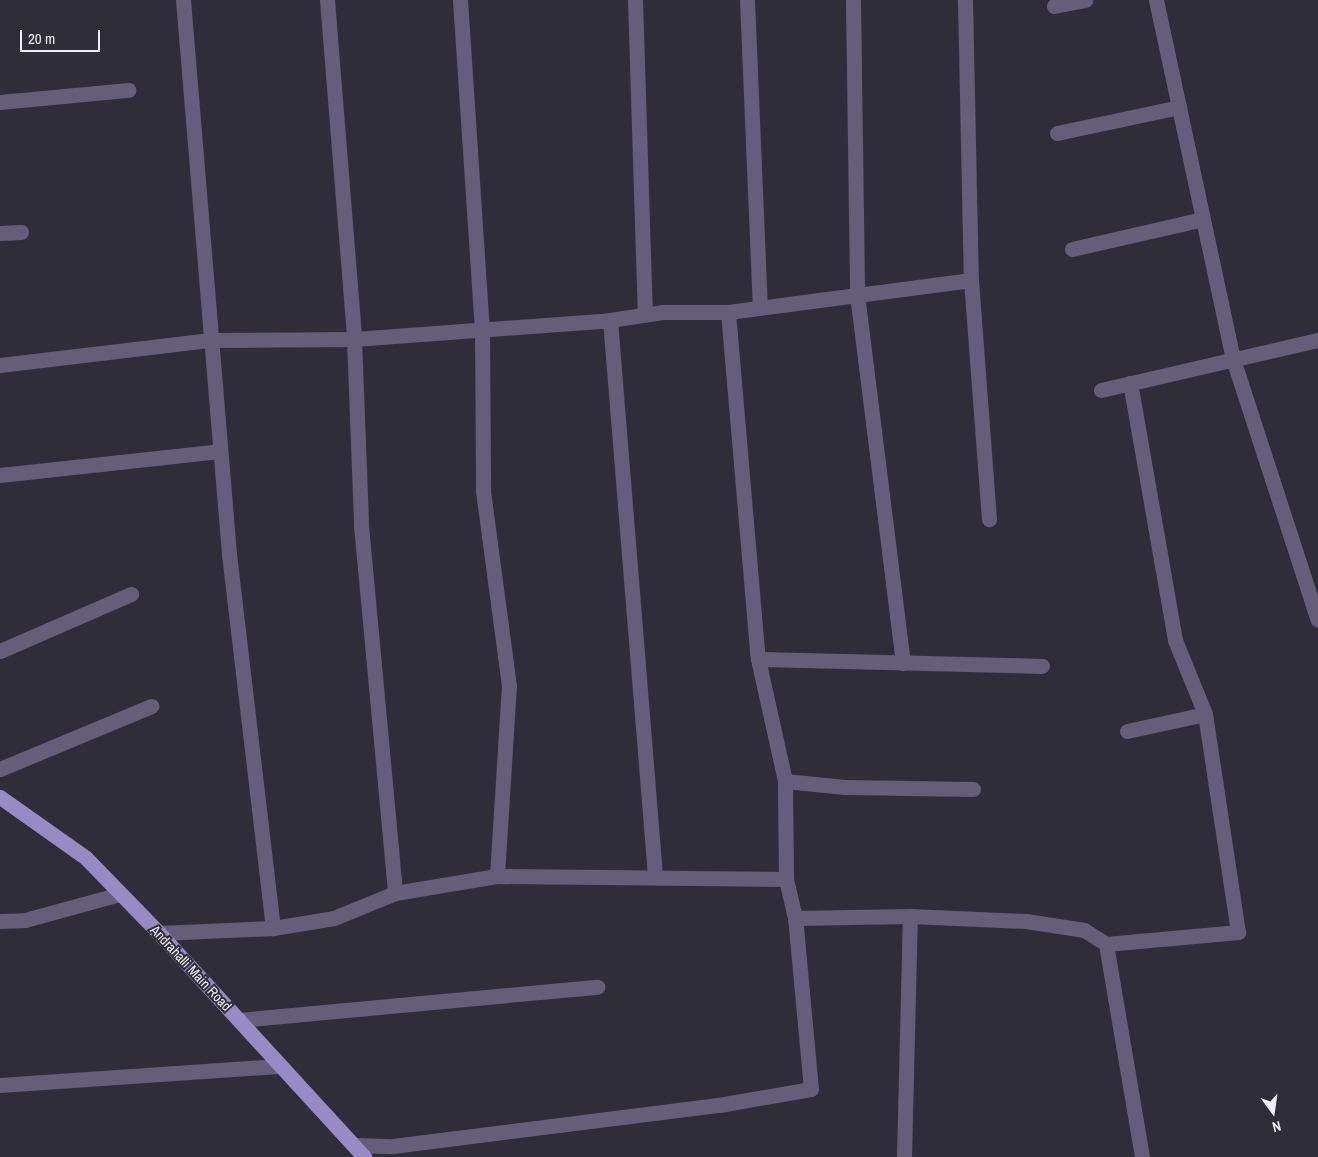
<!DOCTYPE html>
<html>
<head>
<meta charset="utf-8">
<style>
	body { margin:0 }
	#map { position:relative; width:1318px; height:1157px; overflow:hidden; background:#302d3b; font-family:"Archivo Narrow",sans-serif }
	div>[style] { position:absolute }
	.minor>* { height:15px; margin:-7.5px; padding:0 7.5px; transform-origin:7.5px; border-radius:7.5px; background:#645e7a }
	.major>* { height:15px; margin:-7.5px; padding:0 7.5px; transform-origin:7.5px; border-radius:7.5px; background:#978ac5 }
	span { translate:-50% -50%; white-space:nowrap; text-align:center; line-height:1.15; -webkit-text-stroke:4px #302d3b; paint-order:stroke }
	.street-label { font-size:14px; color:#efeef7 }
	.north { position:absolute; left:1248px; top:1087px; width:50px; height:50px; -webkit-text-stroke:4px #302d3b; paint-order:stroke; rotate:166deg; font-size:14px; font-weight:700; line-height:20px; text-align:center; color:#efeef7 }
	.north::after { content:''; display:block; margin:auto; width:18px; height:22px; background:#efeef7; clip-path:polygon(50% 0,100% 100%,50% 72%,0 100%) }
	.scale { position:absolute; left:20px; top:30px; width:80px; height:22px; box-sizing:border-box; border:2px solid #efeef7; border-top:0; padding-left:6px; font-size:15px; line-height:18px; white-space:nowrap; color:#efeef7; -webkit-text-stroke:4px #302d3b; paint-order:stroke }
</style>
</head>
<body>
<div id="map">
	<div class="minor">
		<i style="left:183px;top:0;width:556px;rotate:85.25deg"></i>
		<i style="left:229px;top:554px;width:377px;rotate:83.3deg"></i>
		<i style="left:327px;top:0;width:340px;rotate:85.4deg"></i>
		<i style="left:354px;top:339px;width:186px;rotate:87.8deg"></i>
		<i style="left:361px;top:525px;width:370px;rotate:84.7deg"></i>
		<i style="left:460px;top:0;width:330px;rotate:86.2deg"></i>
		<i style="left:482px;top:329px;width:162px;rotate:89.6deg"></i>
		<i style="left:483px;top:491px;width:196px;rotate:82.4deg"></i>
		<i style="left:509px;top:685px;width:191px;rotate:93.6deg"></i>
		<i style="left:635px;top:0;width:315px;rotate:88.2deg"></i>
		<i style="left:747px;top:0;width:306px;rotate:87.6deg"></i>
		<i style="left:853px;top:0;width:294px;rotate:89.2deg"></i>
		<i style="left:857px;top:294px;width:372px;rotate:82.9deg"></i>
		<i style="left:965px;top:0;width:280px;rotate:88.8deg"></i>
		<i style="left:1156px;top:0;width:367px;rotate:77.9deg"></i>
		<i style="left:1233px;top:359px;width:274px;rotate:72deg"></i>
		<i style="left:1054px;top:6px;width:32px;rotate:-11deg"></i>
		<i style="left:0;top:102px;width:129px;rotate:-5.4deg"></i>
		<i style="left:1057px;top:133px;width:125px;rotate:-12deg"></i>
		<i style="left:0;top:233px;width:21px;rotate:-3deg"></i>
		<i style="left:1072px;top:249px;width:134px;rotate:-12.9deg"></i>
		<i style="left:728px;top:312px;width:348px;rotate:85.1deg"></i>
		<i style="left:758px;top:659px;width:125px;rotate:77.5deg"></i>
		<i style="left:785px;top:781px;width:60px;rotate:5.7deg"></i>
		<i style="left:845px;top:787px;width:128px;rotate:0.9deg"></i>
		<i style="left:610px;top:320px;width:558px;rotate:85.37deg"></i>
		<i style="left:0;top:365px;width:210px;rotate:-6.8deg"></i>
		<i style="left:209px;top:340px;width:145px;rotate:-0.4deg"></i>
		<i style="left:354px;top:339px;width:257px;rotate:-4.2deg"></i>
		<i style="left:610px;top:320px;width:54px;rotate:-8.6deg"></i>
		<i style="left:663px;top:312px;width:65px"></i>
		<i style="left:728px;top:312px;width:245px;rotate:-7.5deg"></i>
		<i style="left:971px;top:280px;width:240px;rotate:85.7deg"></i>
		<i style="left:1101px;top:390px;width:223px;rotate:-13deg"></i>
		<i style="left:0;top:475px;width:221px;rotate:-6.2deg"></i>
		<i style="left:0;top:651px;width:143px;rotate:-23.5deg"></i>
		<i style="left:758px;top:659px;width:284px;rotate:1.4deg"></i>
		<i style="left:1127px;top:731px;width:80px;rotate:-12.3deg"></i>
		<i style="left:0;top:769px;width:164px;rotate:-22.6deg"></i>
		<i style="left:795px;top:918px;width:115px;rotate:-1deg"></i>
		<i style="left:910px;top:916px;width:116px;rotate:2.5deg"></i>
		<i style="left:1026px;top:921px;width:59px;rotate:8.8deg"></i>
		<i style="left:1084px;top:930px;width:26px;rotate:32deg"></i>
		<i style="left:1106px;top:944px;width:133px;rotate:-5.2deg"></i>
		<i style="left:1238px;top:932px;width:220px;rotate:-98.6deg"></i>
		<i style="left:1205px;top:714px;width:80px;rotate:-112.1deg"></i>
		<i style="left:1175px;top:640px;width:261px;rotate:-99.9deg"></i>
		<i style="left:0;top:921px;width:25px;rotate:-2deg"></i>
		<i style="left:25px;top:920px;width:98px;rotate:-15.3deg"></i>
		<i style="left:159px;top:933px;width:114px;rotate:-2.5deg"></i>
		<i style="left:273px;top:928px;width:62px;rotate:-9.3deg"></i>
		<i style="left:334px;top:918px;width:66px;rotate:-22.3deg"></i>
		<i style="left:395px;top:893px;width:103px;rotate:-9.5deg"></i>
		<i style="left:497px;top:876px;width:289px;rotate:0.6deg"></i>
		<i style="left:1106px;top:944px;width:216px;rotate:80.4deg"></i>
		<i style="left:239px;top:1020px;width:360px;rotate:-5.3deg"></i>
		<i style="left:0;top:1085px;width:279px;rotate:-3.9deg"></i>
		<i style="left:355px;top:1145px;width:38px;rotate:2deg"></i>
		<i style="left:393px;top:1146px;width:329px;rotate:-7.2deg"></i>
		<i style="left:719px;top:1105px;width:93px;rotate:-9.9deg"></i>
		<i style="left:811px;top:1089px;width:172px;rotate:-95.3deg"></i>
		<i style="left:795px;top:918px;width:40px;rotate:-103deg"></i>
		<i style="left:786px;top:879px;width:98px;rotate:-90.6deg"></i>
		<i style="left:904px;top:1157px;width:241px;rotate:-88.6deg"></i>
	</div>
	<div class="major">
		<i style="left:0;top:797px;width:105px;rotate:35.3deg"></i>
		<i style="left:86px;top:858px;width:105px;rotate:45.8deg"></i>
		<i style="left:159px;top:933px;width:304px;rotate:47.5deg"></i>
	</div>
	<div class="street-label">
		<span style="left:191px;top:968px;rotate:47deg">Andrahalli Main Road</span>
	</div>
	<div class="north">N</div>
	<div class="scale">20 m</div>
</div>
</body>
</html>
